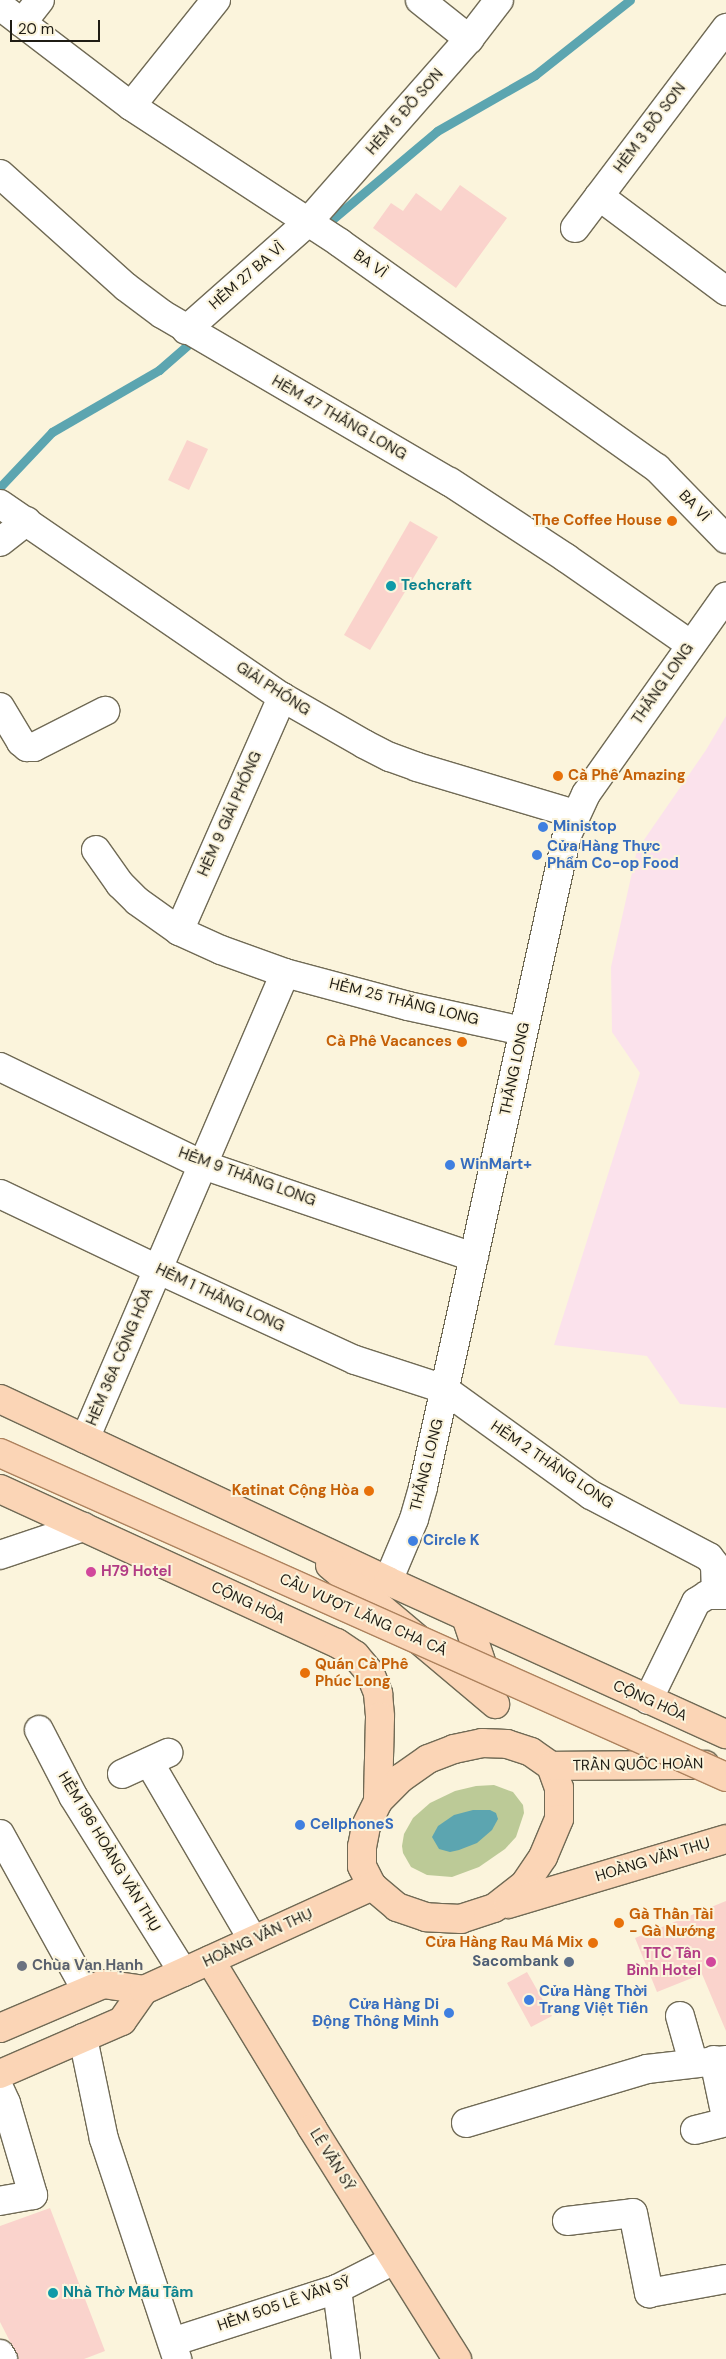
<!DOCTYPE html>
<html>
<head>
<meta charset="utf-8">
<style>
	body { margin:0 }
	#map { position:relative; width:726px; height:2359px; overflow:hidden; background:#fbf4dc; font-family:"DM Sans",sans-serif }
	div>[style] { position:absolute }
	.commercial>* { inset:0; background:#fbe2ec }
	.green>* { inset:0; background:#bcca97 }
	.water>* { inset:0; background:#5ca5b0 }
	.stream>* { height:9px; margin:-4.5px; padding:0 4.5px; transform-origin:4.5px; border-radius:4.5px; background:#5ca5b0 }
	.building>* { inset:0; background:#fad3cc }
	.roads { filter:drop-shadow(1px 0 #706a55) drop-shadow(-1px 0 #706a55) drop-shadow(0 1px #706a55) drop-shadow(0 -1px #706a55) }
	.minor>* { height:28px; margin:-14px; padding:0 14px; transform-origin:14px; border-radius:14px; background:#fff }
	.major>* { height:28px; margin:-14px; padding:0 14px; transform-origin:14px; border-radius:14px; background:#fbd5b6 }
	.bridges { filter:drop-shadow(1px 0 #ad825e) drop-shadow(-1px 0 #ad825e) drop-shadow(0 1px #ad825e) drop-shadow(0 -1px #ad825e) }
	.major-bridge>* { height:28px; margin:-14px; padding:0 14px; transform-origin:14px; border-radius:14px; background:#fbd5b6 }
	.dots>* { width:14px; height:14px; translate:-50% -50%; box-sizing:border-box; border:2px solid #fbf4dc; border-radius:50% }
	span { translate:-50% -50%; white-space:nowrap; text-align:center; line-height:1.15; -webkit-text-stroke:4px #fbf4dc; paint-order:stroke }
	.street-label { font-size:15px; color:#1f1c14 }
	.food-label { font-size:15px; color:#c56008; font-weight:700 }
	.right { translate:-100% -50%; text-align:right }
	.left { translate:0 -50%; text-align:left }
	.culture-label { font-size:15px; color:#0d838f; font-weight:700 }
	.shop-label { font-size:15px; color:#366cbe; font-weight:700 }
	.hotel-label { font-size:15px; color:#b23c85; font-weight:700 }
	.service-label { font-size:15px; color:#4e5e75; font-weight:700 }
	.worship-label { font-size:15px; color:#5b616d; font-weight:700 }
	.scale { position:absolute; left:10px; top:20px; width:90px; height:22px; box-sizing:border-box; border:2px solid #1f1c14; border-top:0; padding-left:6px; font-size:15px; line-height:18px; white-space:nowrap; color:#1f1c14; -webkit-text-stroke:4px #fbf4dc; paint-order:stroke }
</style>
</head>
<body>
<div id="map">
	<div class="commercial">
		<i style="clip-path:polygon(726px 716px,726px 1408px,680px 1404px,647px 1356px,554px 1345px,640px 1073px,612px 1032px,611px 967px,637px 850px,706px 750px)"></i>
	</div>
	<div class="green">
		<i style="clip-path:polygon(494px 1785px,513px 1792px,523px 1805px,524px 1813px,516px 1837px,505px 1849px,479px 1867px,452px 1877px,427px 1875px,411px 1867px,403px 1853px,402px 1846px,404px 1834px,413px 1818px,430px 1803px,455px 1791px,476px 1786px)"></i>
	</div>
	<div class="water">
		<i style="clip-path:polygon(473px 1810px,490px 1810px,496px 1813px,498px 1819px,492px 1830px,477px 1843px,459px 1850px,450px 1852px,439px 1849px,432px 1837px,438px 1826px,454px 1815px)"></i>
	</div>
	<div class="stream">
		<i style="left:322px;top:228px;width:150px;rotate:-40.1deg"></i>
		<i style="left:437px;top:131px;width:113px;rotate:-29.7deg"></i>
		<i style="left:535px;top:75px;width:121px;rotate:-38.3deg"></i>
		<i style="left:0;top:487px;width:76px;rotate:-46.6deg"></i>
		<i style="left:52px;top:432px;width:124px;rotate:-30.1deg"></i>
		<i style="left:159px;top:370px;width:50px;rotate:-41deg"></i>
	</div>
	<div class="building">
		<i style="clip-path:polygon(460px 185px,507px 218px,456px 288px,373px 228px,391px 203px,403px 211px,416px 193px,441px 211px)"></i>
		<i style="clip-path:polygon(187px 440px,208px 449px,189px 490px,168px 480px)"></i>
		<i style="clip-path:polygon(410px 521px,438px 537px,370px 650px,344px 635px)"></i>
		<i style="clip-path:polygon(726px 1901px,726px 2031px,702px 1974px,657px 1992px,635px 1938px)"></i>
		<i style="clip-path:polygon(527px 1972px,552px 2016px,531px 2027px,507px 1983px)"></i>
		<i style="clip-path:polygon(50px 2208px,105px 2351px,84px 2359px,19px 2359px,0 2322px,0 2226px)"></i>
	</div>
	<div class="roads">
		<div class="minor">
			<i style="left:420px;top:0;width:63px;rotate:38.5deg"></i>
			<i style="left:0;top:6px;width:165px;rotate:37.4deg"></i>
			<i style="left:131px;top:106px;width:250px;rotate:33.2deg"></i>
			<i style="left:340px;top:243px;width:389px;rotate:35.4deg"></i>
			<i style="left:657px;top:468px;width:99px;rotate:45.8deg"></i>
			<i style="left:22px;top:23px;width:29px;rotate:-52deg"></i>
			<i style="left:131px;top:106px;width:136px;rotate:-51.3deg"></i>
			<i style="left:0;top:174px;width:169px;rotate:41.9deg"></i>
			<i style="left:126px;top:287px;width:45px;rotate:36.9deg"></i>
			<i style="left:162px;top:314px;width:333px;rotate:30.3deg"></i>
			<i style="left:450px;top:482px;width:139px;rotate:33.2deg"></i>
			<i style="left:566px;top:558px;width:152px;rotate:34.8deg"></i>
			<i style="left:599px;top:196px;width:159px;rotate:36.8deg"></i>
			<i style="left:575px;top:228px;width:251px;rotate:-52.9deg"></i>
			<i style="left:186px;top:330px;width:163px;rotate:-41.5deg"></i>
			<i style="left:308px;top:222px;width:244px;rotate:-48.7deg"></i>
			<i style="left:469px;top:39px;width:49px;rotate:-52.4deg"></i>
			<i style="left:0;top:504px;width:342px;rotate:34.4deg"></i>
			<i style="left:282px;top:697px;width:95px;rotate:29.8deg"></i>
			<i style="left:364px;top:744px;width:29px;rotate:27deg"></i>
			<i style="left:390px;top:757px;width:29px;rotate:20deg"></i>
			<i style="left:417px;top:767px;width:165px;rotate:16.6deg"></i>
			<i style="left:0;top:542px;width:34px;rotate:-38deg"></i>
			<i style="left:0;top:707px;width:41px;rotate:59deg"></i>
			<i style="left:21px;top:742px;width:8px;rotate:40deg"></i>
			<i style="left:27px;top:747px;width:7px"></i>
			<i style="left:34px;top:747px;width:80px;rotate:-26.9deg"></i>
			<i style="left:96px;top:850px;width:42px;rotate:54.8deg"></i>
			<i style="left:120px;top:884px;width:24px;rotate:45deg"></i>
			<i style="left:137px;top:901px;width:52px;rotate:35.5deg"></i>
			<i style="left:179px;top:931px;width:46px;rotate:24.3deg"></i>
			<i style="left:221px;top:950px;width:68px;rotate:19.8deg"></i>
			<i style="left:285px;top:973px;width:127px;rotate:15deg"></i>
			<i style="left:408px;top:1006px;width:118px;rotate:12.3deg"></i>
			<i style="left:179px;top:931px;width:256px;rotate:-66.2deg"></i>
			<i style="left:0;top:1067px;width:225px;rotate:25.8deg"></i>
			<i style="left:203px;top:1165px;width:286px;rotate:18.8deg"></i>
			<i style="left:0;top:1194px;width:174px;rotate:25.5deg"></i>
			<i style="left:157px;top:1269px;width:218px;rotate:24.7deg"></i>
			<i style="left:355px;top:1360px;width:94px;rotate:18deg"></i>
			<i style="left:444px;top:1389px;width:181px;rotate:35.8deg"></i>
			<i style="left:591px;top:1495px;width:133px;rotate:27.7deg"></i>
			<i style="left:709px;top:1557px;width:10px;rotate:53deg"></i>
			<i style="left:715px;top:1565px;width:30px;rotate:88deg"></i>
			<i style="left:85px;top:1439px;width:507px;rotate:-66.77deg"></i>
			<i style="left:0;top:1555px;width:88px;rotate:-18.6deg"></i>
			<i style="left:388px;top:1581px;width:67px;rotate:-67.2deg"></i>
			<i style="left:414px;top:1519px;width:33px;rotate:-74deg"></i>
			<i style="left:423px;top:1487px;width:668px;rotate:-77.55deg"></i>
			<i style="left:567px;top:835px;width:45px;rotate:-65.1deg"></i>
			<i style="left:586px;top:794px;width:242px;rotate:-54.7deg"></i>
			<i style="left:648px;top:1700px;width:109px;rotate:-63.9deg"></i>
			<i style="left:696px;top:1602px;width:13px;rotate:-32deg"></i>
			<i style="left:707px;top:1595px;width:19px"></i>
			<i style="left:39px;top:1730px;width:74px;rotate:62.7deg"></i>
			<i style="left:73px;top:1796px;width:208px;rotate:58deg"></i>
			<i style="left:149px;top:1762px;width:206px;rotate:59.7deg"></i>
			<i style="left:122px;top:1774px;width:51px;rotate:-24.5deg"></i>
			<i style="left:0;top:1834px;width:178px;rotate:61.1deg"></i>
			<i style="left:680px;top:2016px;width:48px;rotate:74.2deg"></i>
			<i style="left:83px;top:2038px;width:103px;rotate:78.3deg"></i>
			<i style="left:104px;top:2139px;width:232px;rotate:71.6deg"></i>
			<i style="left:714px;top:2060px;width:58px;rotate:78.1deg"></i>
			<i style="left:0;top:2090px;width:14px;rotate:65deg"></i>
			<i style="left:6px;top:2103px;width:96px;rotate:73.6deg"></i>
			<i style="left:33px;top:2195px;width:34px;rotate:170deg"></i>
			<i style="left:466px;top:2123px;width:189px;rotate:-16.6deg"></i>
			<i style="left:647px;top:2069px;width:80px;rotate:-6.5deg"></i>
			<i style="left:695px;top:2130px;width:32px;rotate:-14deg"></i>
			<i style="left:567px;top:2221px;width:66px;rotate:-6.9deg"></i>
			<i style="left:633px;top:2213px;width:82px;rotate:78.7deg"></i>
			<i style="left:649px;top:2293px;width:78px;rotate:-10.3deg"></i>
			<i style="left:337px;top:2289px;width:71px;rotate:82.7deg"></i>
			<i style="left:172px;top:2342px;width:173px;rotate:-17.8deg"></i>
			<i style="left:337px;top:2289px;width:64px;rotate:-27deg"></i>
			<i style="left:0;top:2354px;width:6px;rotate:59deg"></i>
		</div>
		<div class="major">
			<i style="left:0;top:1399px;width:429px;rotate:25.1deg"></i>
			<i style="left:388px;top:1581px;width:371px;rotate:24.4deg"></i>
			<i style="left:0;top:1489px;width:371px;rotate:24.6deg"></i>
			<i style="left:337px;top:1643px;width:22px;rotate:34deg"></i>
			<i style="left:355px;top:1655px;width:23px;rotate:50deg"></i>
			<i style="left:370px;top:1673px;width:22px;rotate:68deg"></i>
			<i style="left:378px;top:1693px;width:24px;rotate:85deg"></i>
			<i style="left:380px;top:1717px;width:84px;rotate:91.4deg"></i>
			<i style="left:330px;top:1565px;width:216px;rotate:40.1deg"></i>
			<i style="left:466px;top:1617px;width:72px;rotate:71.3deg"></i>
			<i style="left:482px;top:1743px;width:25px;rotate:2deg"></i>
			<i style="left:507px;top:1744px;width:25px;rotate:18deg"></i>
			<i style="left:531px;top:1752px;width:24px;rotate:35deg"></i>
			<i style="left:551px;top:1766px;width:23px;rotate:70deg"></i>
			<i style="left:559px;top:1788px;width:31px;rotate:90deg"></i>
			<i style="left:559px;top:1819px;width:41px;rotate:112.8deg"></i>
			<i style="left:543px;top:1857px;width:32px;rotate:124deg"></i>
			<i style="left:525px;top:1884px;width:39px;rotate:142deg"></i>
			<i style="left:494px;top:1908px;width:35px;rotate:162deg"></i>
			<i style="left:461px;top:1919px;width:35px;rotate:-177deg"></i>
			<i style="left:426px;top:1917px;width:31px;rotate:-161deg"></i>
			<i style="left:397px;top:1907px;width:33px;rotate:-140deg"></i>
			<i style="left:372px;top:1886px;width:22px;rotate:-117deg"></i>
			<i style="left:362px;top:1866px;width:19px;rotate:-90deg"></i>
			<i style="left:362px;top:1847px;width:21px;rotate:-79deg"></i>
			<i style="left:366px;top:1826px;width:28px;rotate:-64deg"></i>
			<i style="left:378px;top:1801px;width:33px;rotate:-45deg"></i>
			<i style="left:401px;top:1778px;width:33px;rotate:-35deg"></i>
			<i style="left:428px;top:1759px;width:28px;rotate:-21deg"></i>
			<i style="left:454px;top:1749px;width:29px;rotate:-12deg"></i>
			<i style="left:551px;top:1766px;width:154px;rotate:-0.4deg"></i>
			<i style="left:508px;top:1904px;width:227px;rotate:-16.6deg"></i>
			<i style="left:210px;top:1960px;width:197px;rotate:58.7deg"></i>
			<i style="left:312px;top:2128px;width:273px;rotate:57.9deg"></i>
			<i style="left:0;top:2028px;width:112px;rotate:-23.1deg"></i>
			<i style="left:103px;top:1984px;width:41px;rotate:8.3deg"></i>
			<i style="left:0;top:2074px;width:133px;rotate:-23.5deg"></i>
			<i style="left:122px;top:2021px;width:38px;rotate:-55deg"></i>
			<i style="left:144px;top:1990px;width:251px;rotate:-24.5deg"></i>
		</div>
	</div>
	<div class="bridges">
		<div class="major-bridge">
			<i style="left:0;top:1453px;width:795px;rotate:24.05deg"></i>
		</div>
	</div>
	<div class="dots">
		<i style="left:672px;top:521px;background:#e8710a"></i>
		<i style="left:391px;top:586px;background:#0f9aa8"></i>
		<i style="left:558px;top:776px;background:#e8710a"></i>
		<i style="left:543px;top:827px;background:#3f7fe0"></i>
		<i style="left:537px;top:855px;background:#3f7fe0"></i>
		<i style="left:462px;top:1042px;background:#e8710a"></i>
		<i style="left:450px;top:1165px;background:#3f7fe0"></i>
		<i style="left:369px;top:1491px;background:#e8710a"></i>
		<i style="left:413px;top:1541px;background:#3f7fe0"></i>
		<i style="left:91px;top:1572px;background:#d1479c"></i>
		<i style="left:305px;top:1673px;background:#e8710a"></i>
		<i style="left:300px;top:1825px;background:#3f7fe0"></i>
		<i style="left:619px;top:1923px;background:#e8710a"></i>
		<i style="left:593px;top:1943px;background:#e8710a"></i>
		<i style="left:569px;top:1962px;background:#5c6f8a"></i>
		<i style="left:711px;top:1962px;background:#d1479c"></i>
		<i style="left:22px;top:1966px;background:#6b7280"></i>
		<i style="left:529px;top:2000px;background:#3f7fe0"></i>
		<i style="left:449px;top:2013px;background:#3f7fe0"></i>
		<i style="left:53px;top:2293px;background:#0f9aa8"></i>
	</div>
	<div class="street-label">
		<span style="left:405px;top:112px;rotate:-49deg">HẺM 5 ĐỒ SƠN</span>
		<span style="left:650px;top:128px;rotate:-53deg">HẺM 3 ĐỒ SƠN</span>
		<span style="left:370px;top:264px;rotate:35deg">BA VÌ</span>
		<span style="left:247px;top:276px;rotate:-41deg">HẺM 27 BA VÌ</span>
		<span style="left:339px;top:418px;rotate:30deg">HẺM 47 THĂNG LONG</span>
		<span style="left:694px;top:506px;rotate:46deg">BA VÌ</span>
		<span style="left:663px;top:684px;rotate:-55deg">THĂNG LONG</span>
		<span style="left:273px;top:689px;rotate:33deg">GIẢI PHÓNG</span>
		<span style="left:230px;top:814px;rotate:-66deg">HẺM 9 GIẢI PHÓNG</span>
		<span style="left:404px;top:1002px;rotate:14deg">HẺM 25 THĂNG LONG</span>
		<span style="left:515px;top:1069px;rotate:-78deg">THĂNG LONG</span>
		<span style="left:247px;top:1177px;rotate:20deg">HẺM 9 THĂNG LONG</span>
		<span style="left:220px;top:1298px;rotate:25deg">HẺM 1 THĂNG LONG</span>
		<span style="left:120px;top:1357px;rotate:-67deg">HẺM 36A CỘNG HÒA</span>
		<span style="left:427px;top:1465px;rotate:-76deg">THĂNG LONG</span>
		<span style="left:552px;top:1465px;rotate:34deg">HẺM 2 THĂNG LONG</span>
		<span style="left:248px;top:1603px;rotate:25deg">CỘNG HÒA</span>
		<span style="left:363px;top:1615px;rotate:24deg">CẦU VƯỢT LĂNG CHA CẢ</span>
		<span style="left:650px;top:1701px;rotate:24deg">CỘNG HÒA</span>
		<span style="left:638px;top:1765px;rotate:-1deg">TRẦN QUỐC HOÀN</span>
		<span style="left:109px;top:1852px;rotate:59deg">HẺM 196 HOÀNG VĂN THỤ</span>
		<span style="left:653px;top:1860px;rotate:-17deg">HOÀNG VĂN THỤ</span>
		<span style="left:258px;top:1938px;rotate:-25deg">HOÀNG VĂN THỤ</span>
		<span style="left:332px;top:2160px;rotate:58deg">LÊ VĂN SỸ</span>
		<span style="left:284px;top:2304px;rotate:-19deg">HẺM 505 LÊ VĂN SỸ</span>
	</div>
	<div class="food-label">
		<span class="right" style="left:662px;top:521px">The Coffee House</span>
		<span class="left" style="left:568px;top:776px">Cà Phê Amazing</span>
		<span class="right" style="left:452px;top:1042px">Cà Phê Vacances</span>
		<span class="right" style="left:359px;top:1491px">Katinat Cộng Hòa</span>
		<span class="left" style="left:315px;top:1673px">Quán Cà Phê<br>Phúc Long</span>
		<span class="left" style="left:629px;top:1923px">Gà Thần Tài<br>- Gà Nướng</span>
		<span class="right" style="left:583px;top:1943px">Cửa Hàng Rau Má Mix</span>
	</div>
	<div class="culture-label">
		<span class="left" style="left:401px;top:586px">Techcraft</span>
		<span class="left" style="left:63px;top:2293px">Nhà Thờ Mẫu Tâm</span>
	</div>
	<div class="shop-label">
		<span class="left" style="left:553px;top:827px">Ministop</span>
		<span class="left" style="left:547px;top:855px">Cửa Hàng Thực<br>Phẩm Co-op Food</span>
		<span class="left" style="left:460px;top:1165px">WinMart+</span>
		<span class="left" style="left:423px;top:1541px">Circle K</span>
		<span class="left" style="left:310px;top:1825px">CellphoneS</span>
		<span class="left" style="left:539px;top:2000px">Cửa Hàng Thời<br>Trang Việt Tiến</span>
		<span class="right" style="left:439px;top:2013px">Cửa Hàng Di<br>Động Thông Minh</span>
	</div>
	<div class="hotel-label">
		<span class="left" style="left:101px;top:1572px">H79 Hotel</span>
		<span class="right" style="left:701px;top:1962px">TTC Tân<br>Bình Hotel</span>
	</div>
	<div class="service-label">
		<span class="right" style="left:559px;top:1962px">Sacombank</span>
	</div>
	<div class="worship-label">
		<span class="left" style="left:32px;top:1966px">Chùa Vạn Hạnh</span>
	</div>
	<div class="scale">20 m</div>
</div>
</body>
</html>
